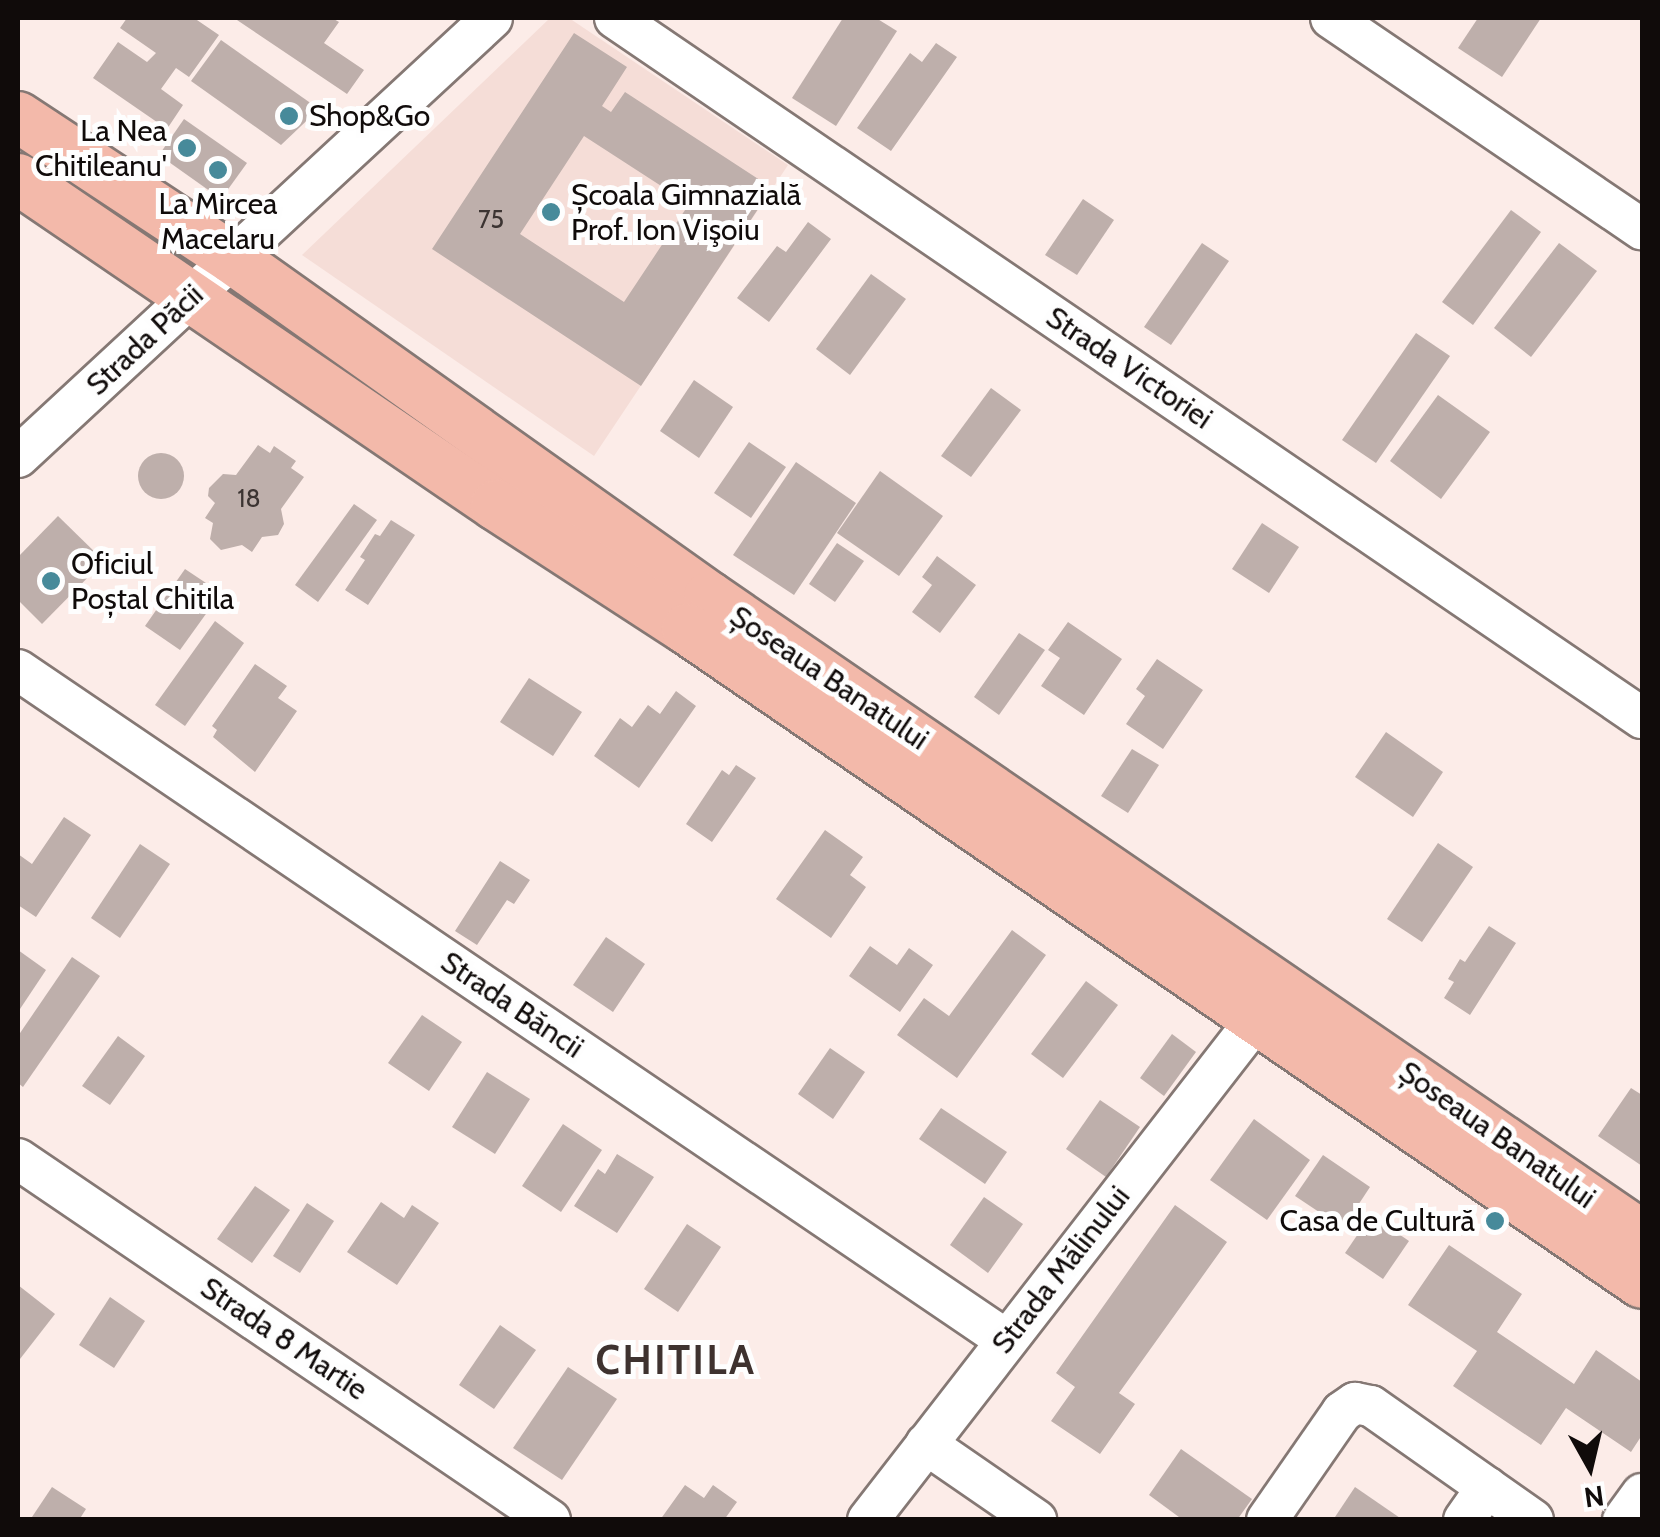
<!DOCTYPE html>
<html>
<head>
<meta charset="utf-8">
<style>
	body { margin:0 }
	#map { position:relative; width:1660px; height:1537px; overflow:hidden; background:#fcece8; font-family:Cabin,sans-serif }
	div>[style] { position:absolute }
	.built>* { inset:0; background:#f5ddd7 }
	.building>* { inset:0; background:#beafab }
	.round { border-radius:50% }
	.roads { filter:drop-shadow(2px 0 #857874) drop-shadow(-2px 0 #857874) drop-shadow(0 2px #857874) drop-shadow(0 -2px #857874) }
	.minor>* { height:40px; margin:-20px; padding:0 20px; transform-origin:20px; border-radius:20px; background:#fff }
	.major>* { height:50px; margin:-25px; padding:0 25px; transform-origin:25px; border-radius:25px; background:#f3b9aa }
	.dots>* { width:28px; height:28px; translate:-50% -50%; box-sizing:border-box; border:5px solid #fefefe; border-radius:50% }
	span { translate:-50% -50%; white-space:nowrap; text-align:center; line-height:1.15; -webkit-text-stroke:10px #fefefe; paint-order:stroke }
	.number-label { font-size:25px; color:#3c3432 }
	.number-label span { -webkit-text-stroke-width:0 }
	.poi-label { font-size:30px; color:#100b0a }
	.left { translate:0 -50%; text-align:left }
	.right { translate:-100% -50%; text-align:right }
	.street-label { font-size:30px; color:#100b0a }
	.district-label { font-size:40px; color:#3e322f; font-weight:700; letter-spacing:2.5px }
	.frame { position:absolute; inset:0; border:20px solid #100b0a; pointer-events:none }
	.north { position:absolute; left:1540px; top:1417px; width:100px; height:100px; -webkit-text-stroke:8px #fefefe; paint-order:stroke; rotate:172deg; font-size:28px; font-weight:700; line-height:40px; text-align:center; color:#100b0a }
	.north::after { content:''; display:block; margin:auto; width:35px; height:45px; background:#100b0a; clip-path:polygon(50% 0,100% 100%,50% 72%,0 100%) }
</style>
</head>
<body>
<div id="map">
	<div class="built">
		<i style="clip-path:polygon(550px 18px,569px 18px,788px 165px,594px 456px,302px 255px)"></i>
	</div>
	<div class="building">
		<i style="clip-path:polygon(127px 18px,194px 18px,219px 35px,189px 77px,176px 68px,161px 89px,183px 105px,167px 129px,93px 78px,118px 42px,147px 62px,156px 53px,120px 28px)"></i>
		<i style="clip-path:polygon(234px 18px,332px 18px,339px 22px,324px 43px,364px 70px,347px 94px)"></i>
		<i style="clip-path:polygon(843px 18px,876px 18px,897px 31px,836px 126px,792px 98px)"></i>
		<i style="clip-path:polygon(1478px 18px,1541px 18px,1502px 77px,1458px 48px)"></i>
		<i style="clip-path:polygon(evenodd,574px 33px,627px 67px,602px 106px,611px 112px,625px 92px,772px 188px,641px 386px,432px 249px,574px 33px,584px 136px,689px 204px,624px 302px,520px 234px,584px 136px)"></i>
		<i style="clip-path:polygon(221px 40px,319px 109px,281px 145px,191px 81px)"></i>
		<i style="clip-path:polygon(936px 43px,957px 57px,891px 151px,857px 128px,910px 53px,922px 62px)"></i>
		<i style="clip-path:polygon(184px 119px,247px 163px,221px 199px,159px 155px)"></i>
		<i style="clip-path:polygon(1083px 199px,1114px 220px,1077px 275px,1045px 255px)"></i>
		<i style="clip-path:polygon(1511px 210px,1541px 232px,1473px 325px,1442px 302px)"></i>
		<i style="clip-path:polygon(808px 222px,831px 239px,769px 322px,737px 298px,777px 246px,786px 252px)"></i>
		<i style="clip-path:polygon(1202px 243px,1229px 261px,1171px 345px,1144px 327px)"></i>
		<i style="clip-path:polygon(1559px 243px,1597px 271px,1531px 357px,1494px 328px)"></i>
		<i style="clip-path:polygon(871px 274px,906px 299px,850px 375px,816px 349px)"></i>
		<i style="clip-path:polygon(1416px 333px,1450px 356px,1376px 463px,1342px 440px)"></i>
		<i style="clip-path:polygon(694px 380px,733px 407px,699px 458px,660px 431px)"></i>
		<i style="clip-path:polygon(991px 388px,1021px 410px,971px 477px,941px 456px)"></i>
		<i style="clip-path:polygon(1438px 395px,1490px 432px,1441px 499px,1390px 461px)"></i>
		<i style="clip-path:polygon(749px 442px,786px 467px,751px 518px,714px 493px)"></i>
		<i style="clip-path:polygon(258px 445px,270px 453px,274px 446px,296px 461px,291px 468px,304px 477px,281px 509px,284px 524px,278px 535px,262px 537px,252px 552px,242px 545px,221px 550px,210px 539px,213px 523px,205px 518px,215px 503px,208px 496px,209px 488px,223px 474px,236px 475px)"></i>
		<i class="round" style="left:138px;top:453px;width:46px;height:46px"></i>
		<i style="clip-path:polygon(796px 462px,856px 503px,794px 595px,733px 555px)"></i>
		<i style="clip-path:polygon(880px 471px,943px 516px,899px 576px,837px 533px)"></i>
		<i style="clip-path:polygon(354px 504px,377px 520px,318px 602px,295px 585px)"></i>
		<i style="clip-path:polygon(58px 516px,104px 561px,42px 624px,18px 600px,18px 557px)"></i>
		<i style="clip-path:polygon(391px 520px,415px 535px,368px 605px,345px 590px,365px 560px,360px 557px,375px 534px,380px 536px)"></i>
		<i style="clip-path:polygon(1262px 523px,1299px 547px,1269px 593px,1232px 569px)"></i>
		<i style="clip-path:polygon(837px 543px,864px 561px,835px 602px,809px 584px)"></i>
		<i style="clip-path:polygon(937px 556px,976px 585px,940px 633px,912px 612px,932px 585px,922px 577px)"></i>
		<i style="clip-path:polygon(185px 569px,221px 593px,180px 650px,145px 626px)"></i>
		<i style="clip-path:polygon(215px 621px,244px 643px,185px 726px,155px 705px)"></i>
		<i style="clip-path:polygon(1068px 622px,1122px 659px,1084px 715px,1041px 686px,1060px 658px,1048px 650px)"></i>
		<i style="clip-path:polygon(1019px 633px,1045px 650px,999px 715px,974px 697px)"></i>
		<i style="clip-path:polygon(1157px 659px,1203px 690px,1163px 749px,1126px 724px,1145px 696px,1136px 689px)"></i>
		<i style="clip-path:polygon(255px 664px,287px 686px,278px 698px,297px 711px,255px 772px,213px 737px,217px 730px,212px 726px)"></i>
		<i style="clip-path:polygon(529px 678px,582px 712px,553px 756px,500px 722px)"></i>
		<i style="clip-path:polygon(676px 691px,696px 706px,639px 788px,594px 756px,620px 718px,632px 727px,648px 705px,660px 714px)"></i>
		<i style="clip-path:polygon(1386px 732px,1443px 772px,1413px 817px,1355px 777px)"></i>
		<i style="clip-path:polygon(1132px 749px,1159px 765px,1128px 813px,1101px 796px)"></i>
		<i style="clip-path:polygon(736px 765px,756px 778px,712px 842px,686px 824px,722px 770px,729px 775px)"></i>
		<i style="clip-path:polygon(64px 817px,91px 835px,36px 917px,18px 905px,18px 854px,32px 864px)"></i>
		<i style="clip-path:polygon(825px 830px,863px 857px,850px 875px,866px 887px,831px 938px,776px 899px)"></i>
		<i style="clip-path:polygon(1438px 843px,1473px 867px,1422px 942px,1387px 919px)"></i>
		<i style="clip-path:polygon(140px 844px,170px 864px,120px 938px,91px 918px)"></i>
		<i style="clip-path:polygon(500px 861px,530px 880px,514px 904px,507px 900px,477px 945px,455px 931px)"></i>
		<i style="clip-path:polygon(1489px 926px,1516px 943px,1470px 1015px,1444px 998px,1454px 982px,1448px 979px,1460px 959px,1465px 962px)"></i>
		<i style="clip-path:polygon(1012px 930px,1046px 955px,957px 1078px,897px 1035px,924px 998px,949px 1016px)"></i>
		<i style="clip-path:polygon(606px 937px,645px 964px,613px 1012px,573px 985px)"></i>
		<i style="clip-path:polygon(870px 946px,897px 965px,909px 948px,933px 965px,900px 1012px,849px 976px)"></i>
		<i style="clip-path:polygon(18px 950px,46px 970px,18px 1012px)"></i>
		<i style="clip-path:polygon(72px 957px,100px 976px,23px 1087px,18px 1083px,18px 1036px)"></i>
		<i style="clip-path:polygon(1086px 981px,1118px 1005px,1063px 1078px,1031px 1054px)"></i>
		<i style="clip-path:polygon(422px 1015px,462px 1042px,429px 1091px,388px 1063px)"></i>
		<i style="clip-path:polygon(1172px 1034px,1196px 1052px,1164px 1096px,1140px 1078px)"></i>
		<i style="clip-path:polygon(118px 1036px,145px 1056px,110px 1105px,82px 1086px)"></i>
		<i style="clip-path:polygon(830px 1048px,865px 1072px,833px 1119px,798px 1094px)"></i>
		<i style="clip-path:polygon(487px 1072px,530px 1099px,495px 1154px,452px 1127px)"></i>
		<i style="clip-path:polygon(1631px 1088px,1642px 1095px,1642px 1166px,1598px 1136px)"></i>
		<i style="clip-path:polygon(1100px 1100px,1140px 1127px,1106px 1177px,1066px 1149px)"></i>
		<i style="clip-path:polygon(941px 1108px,1007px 1152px,985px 1184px,919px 1139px)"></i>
		<i style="clip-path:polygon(1254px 1119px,1310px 1160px,1267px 1220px,1210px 1180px)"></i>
		<i style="clip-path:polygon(563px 1124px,602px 1150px,561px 1212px,522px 1186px)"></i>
		<i style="clip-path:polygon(617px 1154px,654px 1177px,617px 1233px,574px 1206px,598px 1169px,605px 1174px)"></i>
		<i style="clip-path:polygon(1323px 1155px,1370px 1187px,1343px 1228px,1295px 1196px)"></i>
		<i style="clip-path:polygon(255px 1186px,290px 1210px,252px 1263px,217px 1239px)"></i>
		<i style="clip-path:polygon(984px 1197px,1023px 1224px,988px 1273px,950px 1245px)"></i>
		<i style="clip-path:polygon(381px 1202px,404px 1218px,412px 1205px,439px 1223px,397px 1285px,347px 1252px)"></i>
		<i style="clip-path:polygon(307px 1203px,334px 1221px,300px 1273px,273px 1256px)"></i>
		<i style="clip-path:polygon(1175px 1205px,1227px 1242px,1119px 1393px,1135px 1404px,1100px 1454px,1051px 1421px,1075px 1387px,1056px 1373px)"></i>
		<i style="clip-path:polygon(1371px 1215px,1409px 1241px,1383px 1279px,1345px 1253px)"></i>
		<i style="clip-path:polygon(687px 1224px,721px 1247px,678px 1312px,644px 1289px)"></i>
		<i style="clip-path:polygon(1449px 1245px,1522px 1294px,1497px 1332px,1574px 1384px,1596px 1350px,1642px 1382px,1642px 1435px,1631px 1452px,1566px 1408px,1541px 1445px,1453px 1386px,1477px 1351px,1408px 1305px)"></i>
		<i style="clip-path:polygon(18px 1285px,55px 1314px,20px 1359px,18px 1358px)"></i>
		<i style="clip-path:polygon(110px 1297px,145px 1321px,114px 1368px,79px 1345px)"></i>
		<i style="clip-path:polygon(500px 1325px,536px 1350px,494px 1409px,459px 1385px)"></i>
		<i style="clip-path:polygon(568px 1367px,617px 1399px,562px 1480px,513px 1448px)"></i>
		<i style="clip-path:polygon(1181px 1449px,1252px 1499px,1237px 1520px,1183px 1520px,1149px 1495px)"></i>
		<i style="clip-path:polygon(685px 1485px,704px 1498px,713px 1485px,737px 1502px,724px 1520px,660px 1520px)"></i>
		<i style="clip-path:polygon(52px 1487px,86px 1509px,79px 1520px,30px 1520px)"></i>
		<i style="clip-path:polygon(1355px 1487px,1403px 1520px,1333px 1520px)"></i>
	</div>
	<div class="roads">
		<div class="minor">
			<i style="left:615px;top:18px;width:1243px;rotate:34.28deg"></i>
			<i style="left:1331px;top:18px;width:376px;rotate:34.2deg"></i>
			<i style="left:18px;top:457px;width:646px;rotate:-42.8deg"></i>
			<i style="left:18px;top:670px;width:1194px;rotate:34.14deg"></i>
			<i style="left:18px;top:1159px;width:643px;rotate:34.16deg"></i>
			<i style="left:926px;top:1444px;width:134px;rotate:34.6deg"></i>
			<i style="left:868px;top:1520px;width:631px;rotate:-52.2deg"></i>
			<i style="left:1267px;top:1520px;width:131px;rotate:-55.2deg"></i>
			<i style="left:1342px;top:1412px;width:16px;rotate:-35deg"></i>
			<i style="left:1355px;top:1403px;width:16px;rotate:11deg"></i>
			<i style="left:1371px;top:1406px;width:198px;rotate:35.1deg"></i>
			<i style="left:1464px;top:1520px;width:40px;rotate:-55.1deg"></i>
			<i style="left:1623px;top:1520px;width:32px;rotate:-54deg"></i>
		</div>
		<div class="major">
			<i style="left:18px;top:117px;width:256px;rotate:33.4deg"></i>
			<i style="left:232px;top:258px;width:585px;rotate:35.4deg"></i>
			<i style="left:709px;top:597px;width:1131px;rotate:34.41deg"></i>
			<i style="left:18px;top:179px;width:579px;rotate:34.29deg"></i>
			<i style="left:496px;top:505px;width:228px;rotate:33deg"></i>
			<i style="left:687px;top:629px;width:1157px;rotate:34.4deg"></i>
		</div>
	</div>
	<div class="dots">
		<i style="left:289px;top:116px;background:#478a9a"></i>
		<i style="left:187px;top:148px;background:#478a9a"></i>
		<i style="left:218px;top:170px;background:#478a9a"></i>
		<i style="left:551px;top:212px;background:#478a9a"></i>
		<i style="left:51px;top:581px;background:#478a9a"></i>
		<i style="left:1495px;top:1221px;background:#478a9a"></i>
	</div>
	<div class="number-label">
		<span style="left:491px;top:219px">75</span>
		<span style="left:249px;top:498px">18</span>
	</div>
	<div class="poi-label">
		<span class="left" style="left:309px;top:116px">Shop&amp;Go</span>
		<span class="right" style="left:167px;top:148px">La Nea<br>Chitileanu'</span>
		<span class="left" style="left:571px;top:212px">Școala Gimnazială<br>Prof. Ion Vişoiu</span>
		<span style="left:218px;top:221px">La Mircea<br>Macelaru</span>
		<span class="left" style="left:71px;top:581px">Oficiul<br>Poștal Chitila</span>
		<span class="right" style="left:1475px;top:1221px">Casa de Cultură</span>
	</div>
	<div class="street-label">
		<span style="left:145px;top:340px;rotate:-43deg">Strada Păcii</span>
		<span style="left:1129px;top:368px;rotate:34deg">Strada Victoriei</span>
		<span style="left:829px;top:678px;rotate:34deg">Șoseaua Banatului</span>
		<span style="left:512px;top:1005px;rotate:34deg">Strada Băncii</span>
		<span style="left:1497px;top:1135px;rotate:35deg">Șoseaua Banatului</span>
		<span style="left:1061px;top:1270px;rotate:-52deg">Strada Mălinului</span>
		<span style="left:284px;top:1339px;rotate:34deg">Strada 8 Martie</span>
	</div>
	<div class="district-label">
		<span style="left:676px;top:1360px">CHITILA</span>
	</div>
	<div class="frame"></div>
	<div class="north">N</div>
</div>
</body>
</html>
